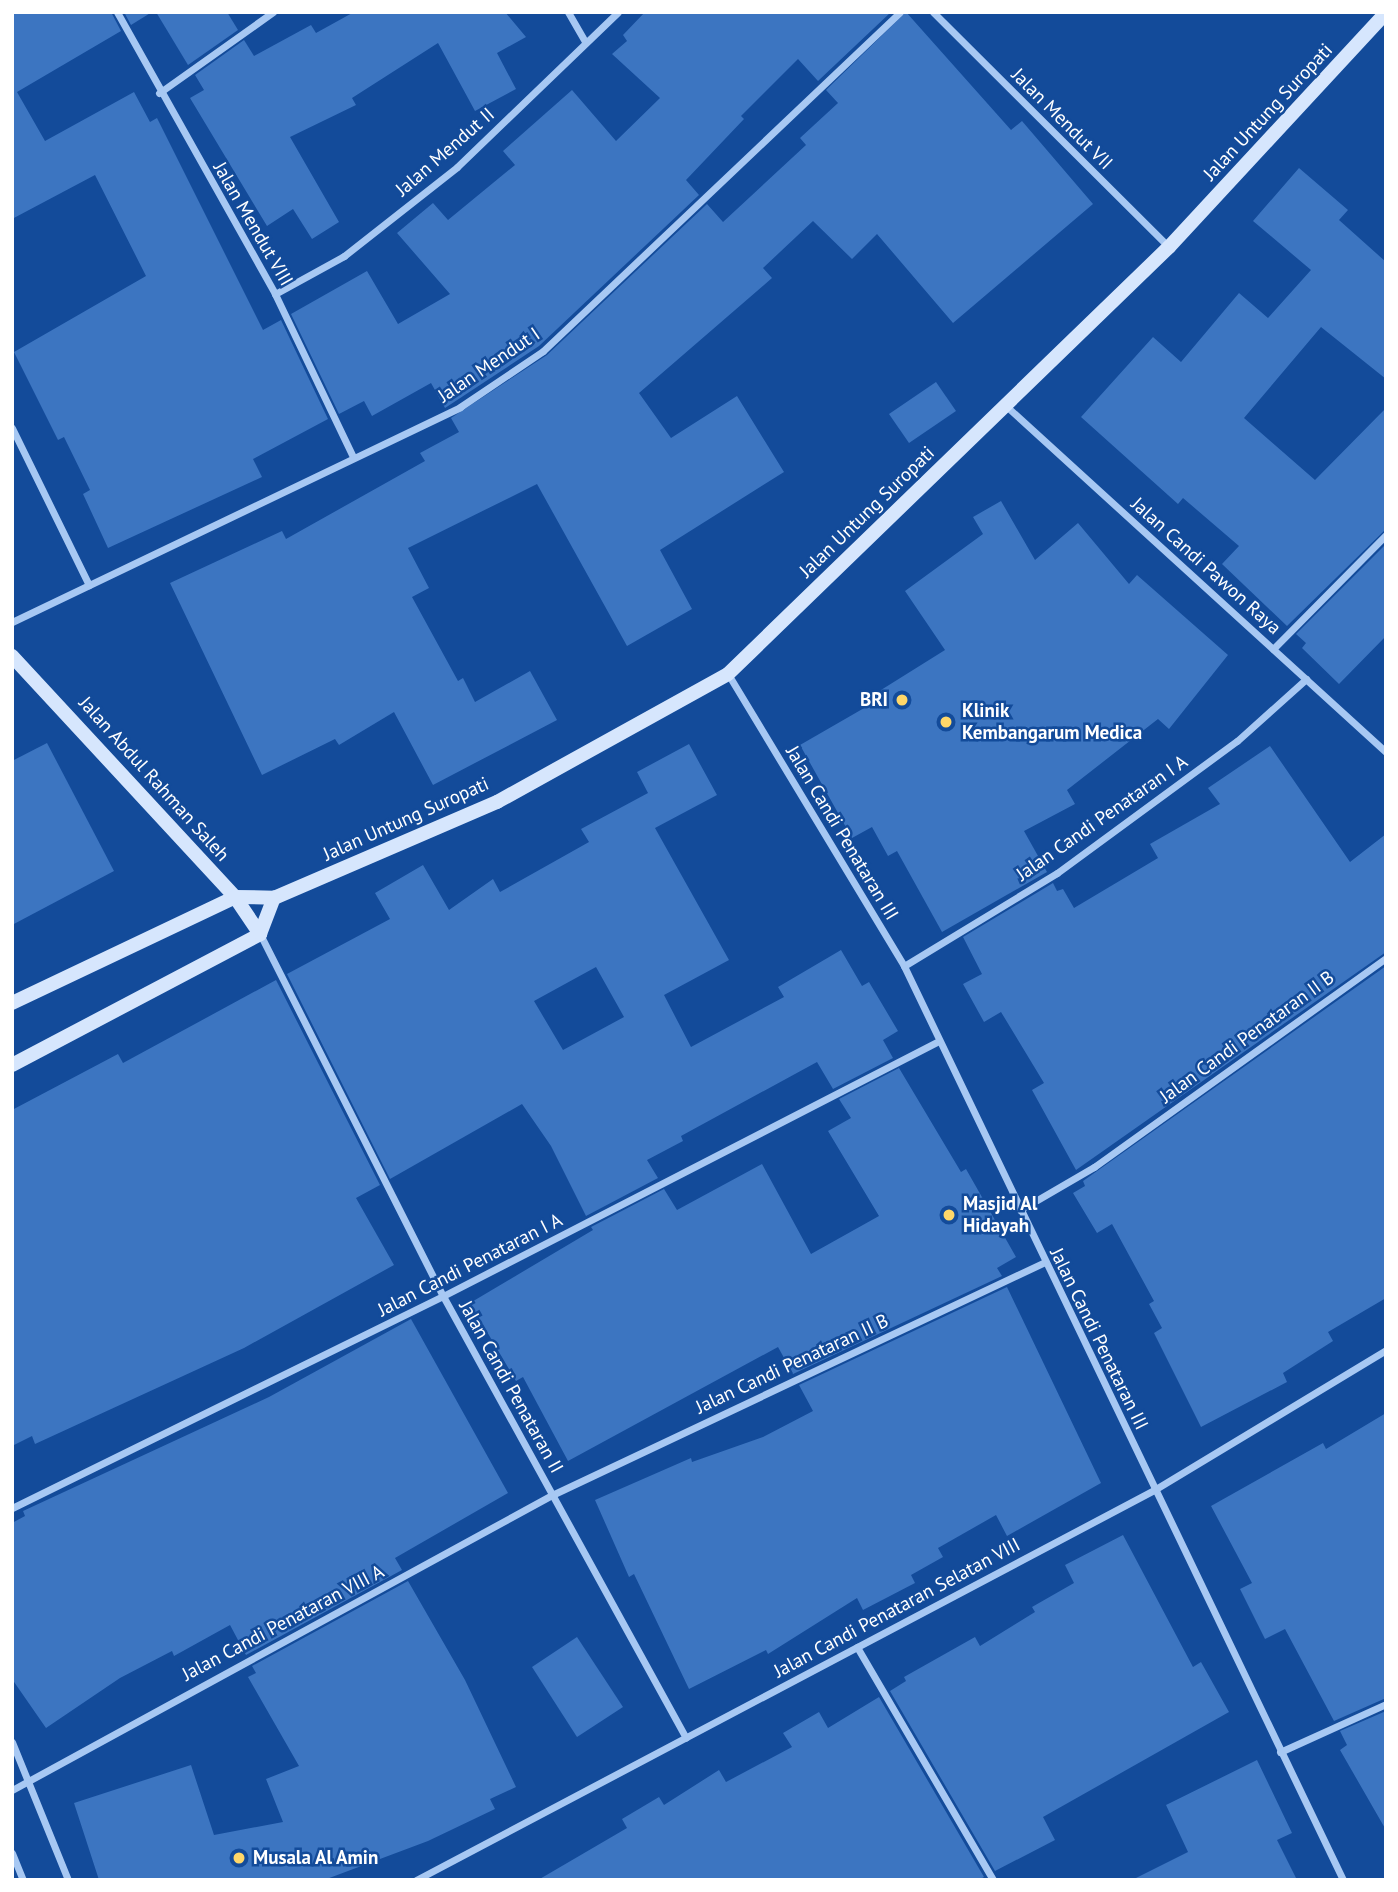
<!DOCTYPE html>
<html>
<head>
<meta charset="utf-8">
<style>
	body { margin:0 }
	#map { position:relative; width:1398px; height:1892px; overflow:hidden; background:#134b9a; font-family:"PT Sans",sans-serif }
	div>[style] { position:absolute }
	.building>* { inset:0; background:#3c75c1 }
	.street>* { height:7px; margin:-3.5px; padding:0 3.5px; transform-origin:3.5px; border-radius:3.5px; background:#a7c8f3 }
	.secondary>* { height:14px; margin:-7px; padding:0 7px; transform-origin:7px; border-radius:7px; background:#d6e6fd }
	.dots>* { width:19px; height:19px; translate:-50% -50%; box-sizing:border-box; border:4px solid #134b9a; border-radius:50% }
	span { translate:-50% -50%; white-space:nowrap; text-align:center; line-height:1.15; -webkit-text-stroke:5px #134b9a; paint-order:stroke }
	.street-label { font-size:19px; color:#fff }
	.poi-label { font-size:19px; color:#fff; font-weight:700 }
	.right { translate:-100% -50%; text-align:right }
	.left { translate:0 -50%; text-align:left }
	.frame { position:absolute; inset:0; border:14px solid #fff; pointer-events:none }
</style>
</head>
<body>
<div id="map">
	<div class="building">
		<i style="clip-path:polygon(12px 12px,111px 12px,121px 31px,17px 92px,45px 141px,134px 92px,150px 122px,157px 118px,263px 330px,281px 320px,328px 419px,253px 459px,262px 477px,108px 548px,83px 494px,90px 490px,64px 437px,58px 440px,14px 352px,146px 276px,95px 175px,12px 219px)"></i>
		<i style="clip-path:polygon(124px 12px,152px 12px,131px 25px)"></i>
		<i style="clip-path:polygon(156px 12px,227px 12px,238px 30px,188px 65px)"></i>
		<i style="clip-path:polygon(354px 12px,505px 12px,526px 37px,497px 53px,516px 89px,475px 111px,438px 43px,352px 98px,356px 105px,290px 137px,339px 222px,312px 239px,293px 209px,267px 226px,190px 98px,204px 90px,195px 75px,244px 40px,254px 56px,311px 25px,316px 33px)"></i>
		<i style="clip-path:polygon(645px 12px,891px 12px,818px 81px,798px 59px,741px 116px,744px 119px,686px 180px,699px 195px,539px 346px,445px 408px,431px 383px,372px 416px,364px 401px,339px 414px,291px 314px,367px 271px,398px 324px,450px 294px,397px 233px,433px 203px,448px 220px,515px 165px,503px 151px,572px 90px,616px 141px,660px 98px,612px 54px,627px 41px,623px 35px)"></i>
		<i style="clip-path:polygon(906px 12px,1011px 130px,1022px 121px,1093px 204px,953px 323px,877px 234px,852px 259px,813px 221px,763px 268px,772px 278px,639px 393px,671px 438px,737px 396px,784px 472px,660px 550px,692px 609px,627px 646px,537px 484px,408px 548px,429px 588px,412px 597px,458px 681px,463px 678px,475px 702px,530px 671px,557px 720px,433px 785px,394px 712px,339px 745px,335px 739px,262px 775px,170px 583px,282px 531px,286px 539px,425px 461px,420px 453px,459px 432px,451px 418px,547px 355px,707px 204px,723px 222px,806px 145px,800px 138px,838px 103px,826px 90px)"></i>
		<i style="clip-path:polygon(1299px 168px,1348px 210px,1339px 220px,1386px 262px,1386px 379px,1321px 327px,1244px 418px,1315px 480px,1386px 408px,1386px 529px,1287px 626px,1222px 564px,1239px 546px,1183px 498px,1178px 504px,1081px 417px,1153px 337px,1181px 362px,1239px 293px,1268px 318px,1311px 270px,1253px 221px)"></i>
		<i style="clip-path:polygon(936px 382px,956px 411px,909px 443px,889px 414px)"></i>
		<i style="clip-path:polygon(1001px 501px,1035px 560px,1078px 523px,1129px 584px,1137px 575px,1228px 655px,1169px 729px,1158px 719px,1067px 790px,1075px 804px,1024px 831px,1047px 872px,942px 932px,897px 851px,888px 856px,872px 827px,852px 838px,800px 745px,885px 696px,881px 690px,945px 650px,905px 591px,983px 534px,973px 517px)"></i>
		<i style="clip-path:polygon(1386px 544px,1386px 636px,1339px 684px,1302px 648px,1306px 643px,1296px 634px)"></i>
		<i style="clip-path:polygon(47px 743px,114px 871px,12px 925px,12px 761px)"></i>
		<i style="clip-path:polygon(evenodd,689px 744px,717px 795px,655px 828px,729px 960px,664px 995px,691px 1047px,784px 997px,778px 987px,841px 950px,862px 986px,869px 982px,898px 1031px,883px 1040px,893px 1058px,833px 1089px,817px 1062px,681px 1136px,683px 1141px,647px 1160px,658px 1178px,586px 1216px,551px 1146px,522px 1104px,390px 1179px,287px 974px,390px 919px,375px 893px,423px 865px,449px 910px,493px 879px,500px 892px,589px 842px,581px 829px,648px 793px,637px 772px,689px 744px,596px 967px,624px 1017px,563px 1050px,534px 1001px,596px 967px)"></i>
		<i style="clip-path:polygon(1270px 746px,1350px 862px,1386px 834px,1386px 952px,1076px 1170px,1032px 1090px,1044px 1083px,1001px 1012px,984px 1022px,963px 984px,982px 974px,963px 937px,1053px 883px,1057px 891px,1063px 889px,1074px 908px,1158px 858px,1150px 844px,1220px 804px,1208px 788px)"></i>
		<i style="clip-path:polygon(1386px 966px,1386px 1298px,1328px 1332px,1333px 1341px,1283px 1373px,1287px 1382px,1201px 1427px,1154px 1333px,1162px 1328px,1149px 1304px,1154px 1301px,1112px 1224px,1097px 1233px,1073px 1193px,1085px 1186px,1083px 1181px)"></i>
		<i style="clip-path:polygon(276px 980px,380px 1185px,356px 1198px,394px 1265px,244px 1348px,35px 1444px,32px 1436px,12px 1446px,12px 1110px,118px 1054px,123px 1063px)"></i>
		<i style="clip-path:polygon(899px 1068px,961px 1172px,966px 1169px,1016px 1257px,997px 1268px,1002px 1276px,793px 1374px,778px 1347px,568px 1461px,523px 1377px,516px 1381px,470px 1303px,593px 1230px,591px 1227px,664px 1189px,677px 1210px,762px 1164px,811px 1254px,879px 1216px,828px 1131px,851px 1118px,839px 1099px)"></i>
		<i style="clip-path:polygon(1007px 1287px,1101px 1483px,1007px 1536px,996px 1515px,938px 1548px,943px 1557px,911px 1575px,915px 1583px,863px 1610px,857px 1598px,768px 1654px,766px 1650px,689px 1689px,634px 1574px,629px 1577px,595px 1500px,691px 1458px,692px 1462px,763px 1437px,813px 1411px,799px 1385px)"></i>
		<i style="clip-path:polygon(411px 1319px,508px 1493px,395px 1558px,402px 1570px,246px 1655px,230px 1625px,174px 1656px,172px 1651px,120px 1678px,46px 1728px,12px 1679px,12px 1523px,25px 1516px,23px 1511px,269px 1397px)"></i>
		<i style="clip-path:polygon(1386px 1413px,1386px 1698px,1334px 1721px,1285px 1629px,1265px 1639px,1240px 1589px,1252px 1583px,1211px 1506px,1323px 1443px,1326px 1449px)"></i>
		<i style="clip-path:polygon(1123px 1535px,1193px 1667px,1201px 1662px,1229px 1712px,1043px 1817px,1055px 1840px,995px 1871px,890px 1691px,906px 1681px,904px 1677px,975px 1637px,980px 1646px,1035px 1612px,1032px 1607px,1074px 1583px,1065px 1565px)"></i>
		<i style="clip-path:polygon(408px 1581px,465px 1680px,516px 1787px,490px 1799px,495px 1809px,428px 1841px,324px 1880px,99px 1880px,74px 1803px,191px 1765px,214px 1835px,283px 1822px,266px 1779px,299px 1766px,248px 1677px,256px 1673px,252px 1666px)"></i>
		<i style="clip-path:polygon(577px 1637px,623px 1707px,577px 1737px,532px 1667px)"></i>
		<i style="clip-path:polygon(879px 1697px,984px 1877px,979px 1880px,538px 1880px,627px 1828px,622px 1819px,659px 1797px,664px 1805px,719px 1770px,726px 1782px,792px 1747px,783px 1733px,819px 1712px,828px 1728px)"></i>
		<i style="clip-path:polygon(1386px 1711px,1386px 1830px,1340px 1750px,1347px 1745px,1340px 1731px)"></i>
		<i style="clip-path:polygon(1257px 1760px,1292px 1833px,1277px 1840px,1297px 1880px,1132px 1880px,1188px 1852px,1166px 1805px)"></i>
	</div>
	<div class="street">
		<i style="left:117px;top:12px;width:323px;rotate:60.7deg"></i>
		<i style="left:275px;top:294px;width:181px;rotate:64.4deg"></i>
		<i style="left:568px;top:12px;width:34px;rotate:60deg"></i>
		<i style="left:933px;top:12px;width:333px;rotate:44.9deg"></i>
		<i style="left:159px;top:93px;width:140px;rotate:-35.4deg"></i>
		<i style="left:275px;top:294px;width:79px;rotate:-28.8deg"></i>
		<i style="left:344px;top:256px;width:144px;rotate:-38.2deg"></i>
		<i style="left:457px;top:167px;width:223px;rotate:-43.9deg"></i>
		<i style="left:1005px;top:405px;width:515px;rotate:42.33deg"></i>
		<i style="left:12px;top:428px;width:175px;rotate:63.9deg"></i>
		<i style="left:12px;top:622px;width:497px;rotate:-25.6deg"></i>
		<i style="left:460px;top:407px;width:100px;rotate:-34deg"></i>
		<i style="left:543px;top:351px;width:492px;rotate:-43.5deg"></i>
		<i style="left:1273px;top:649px;width:161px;rotate:-45.3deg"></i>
		<i style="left:728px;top:674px;width:341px;rotate:58.9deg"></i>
		<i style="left:904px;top:966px;width:1014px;rotate:64.34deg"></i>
		<i style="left:260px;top:934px;width:406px;rotate:63.2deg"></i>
		<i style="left:443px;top:1296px;width:504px;rotate:61.2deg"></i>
		<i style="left:904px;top:966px;width:179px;rotate:-31.3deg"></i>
		<i style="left:1057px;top:873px;width:223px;rotate:-36.3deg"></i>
		<i style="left:1237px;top:741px;width:93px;rotate:-41.9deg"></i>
		<i style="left:1020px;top:1210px;width:86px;rotate:-30.2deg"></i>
		<i style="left:1094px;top:1167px;width:359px;rotate:-35.6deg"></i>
		<i style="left:12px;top:1508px;width:480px;rotate:-26.2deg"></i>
		<i style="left:443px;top:1296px;width:555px;rotate:-27.21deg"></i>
		<i style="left:857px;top:1647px;width:270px;rotate:59.7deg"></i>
		<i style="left:12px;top:1742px;width:149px;rotate:67.9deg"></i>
		<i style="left:1280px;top:1752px;width:116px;rotate:-24.4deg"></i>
		<i style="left:12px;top:1790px;width:615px;rotate:-28.65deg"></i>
		<i style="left:552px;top:1495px;width:545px;rotate:-25.3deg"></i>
		<i style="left:12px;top:1853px;width:29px;rotate:68deg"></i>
		<i style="left:416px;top:1880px;width:835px;rotate:-27.85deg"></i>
		<i style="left:1154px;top:1490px;width:271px;rotate:-31.1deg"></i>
	</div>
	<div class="secondary">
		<i style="left:12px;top:656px;width:328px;rotate:47.2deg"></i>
		<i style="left:235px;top:897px;width:45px;rotate:56deg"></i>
		<i style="left:12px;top:1003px;width:247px;rotate:-25.4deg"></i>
		<i style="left:235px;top:897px;width:39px;rotate:1deg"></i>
		<i style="left:274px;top:898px;width:243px;rotate:-23.3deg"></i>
		<i style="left:497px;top:802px;width:264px;rotate:-29deg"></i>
		<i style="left:728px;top:674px;width:614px;rotate:-44.08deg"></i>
		<i style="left:1169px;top:247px;width:319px;rotate:-47.2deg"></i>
		<i style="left:12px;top:1065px;width:280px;rotate:-27.8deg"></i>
		<i style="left:260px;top:934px;width:39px;rotate:-69deg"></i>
	</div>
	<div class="dots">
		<i style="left:902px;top:700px;background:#ffd769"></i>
		<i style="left:946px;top:722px;background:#ffd769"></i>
		<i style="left:949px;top:1215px;background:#ffd769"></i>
		<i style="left:239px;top:1858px;background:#ffd769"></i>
	</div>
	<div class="street-label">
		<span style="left:1268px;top:112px;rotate:-47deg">Jalan Untung Suropati</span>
		<span style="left:1062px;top:119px;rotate:45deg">Jalan Mendut VII</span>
		<span style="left:445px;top:152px;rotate:-41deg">Jalan Mendut II</span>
		<span style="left:253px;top:224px;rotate:60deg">Jalan Mendut VIII</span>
		<span style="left:489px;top:365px;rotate:-34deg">Jalan Mendut I</span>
		<span style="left:867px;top:512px;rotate:-44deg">Jalan Untung Suropati</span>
		<span style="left:1206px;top:566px;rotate:42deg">Jalan Candi Pawon Raya</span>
		<span style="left:154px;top:779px;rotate:48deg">Jalan Abdul Rahman Saleh</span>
		<span style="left:1102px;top:818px;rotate:-35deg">Jalan Candi Penataran I A</span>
		<span style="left:406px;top:819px;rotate:-24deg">Jalan Untung Suropati</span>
		<span style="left:842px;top:833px;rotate:59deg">Jalan Candi Penataran III</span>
		<span style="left:1247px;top:1037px;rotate:-36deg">Jalan Candi Penataran II B</span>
		<span style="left:470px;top:1265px;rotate:-27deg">Jalan Candi Penataran I A</span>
		<span style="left:1099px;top:1339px;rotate:64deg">Jalan Candi Penataran III</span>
		<span style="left:792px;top:1364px;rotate:-25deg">Jalan Candi Penataran II B</span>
		<span style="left:511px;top:1387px;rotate:61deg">Jalan Candi Penataran II</span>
		<span style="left:897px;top:1608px;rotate:-28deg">Jalan Candi Penataran Selatan VIII</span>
		<span style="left:283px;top:1623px;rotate:-28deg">Jalan Candi Penataran VIII A</span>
	</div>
	<div class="poi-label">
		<span class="right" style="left:888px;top:700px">BRI</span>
		<span class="left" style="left:962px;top:722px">Klinik<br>Kembangarum Medica</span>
		<span class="left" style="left:963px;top:1215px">Masjid Al<br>Hidayah</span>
		<span class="left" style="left:253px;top:1858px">Musala Al Amin</span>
	</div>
	<div class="frame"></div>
</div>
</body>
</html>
